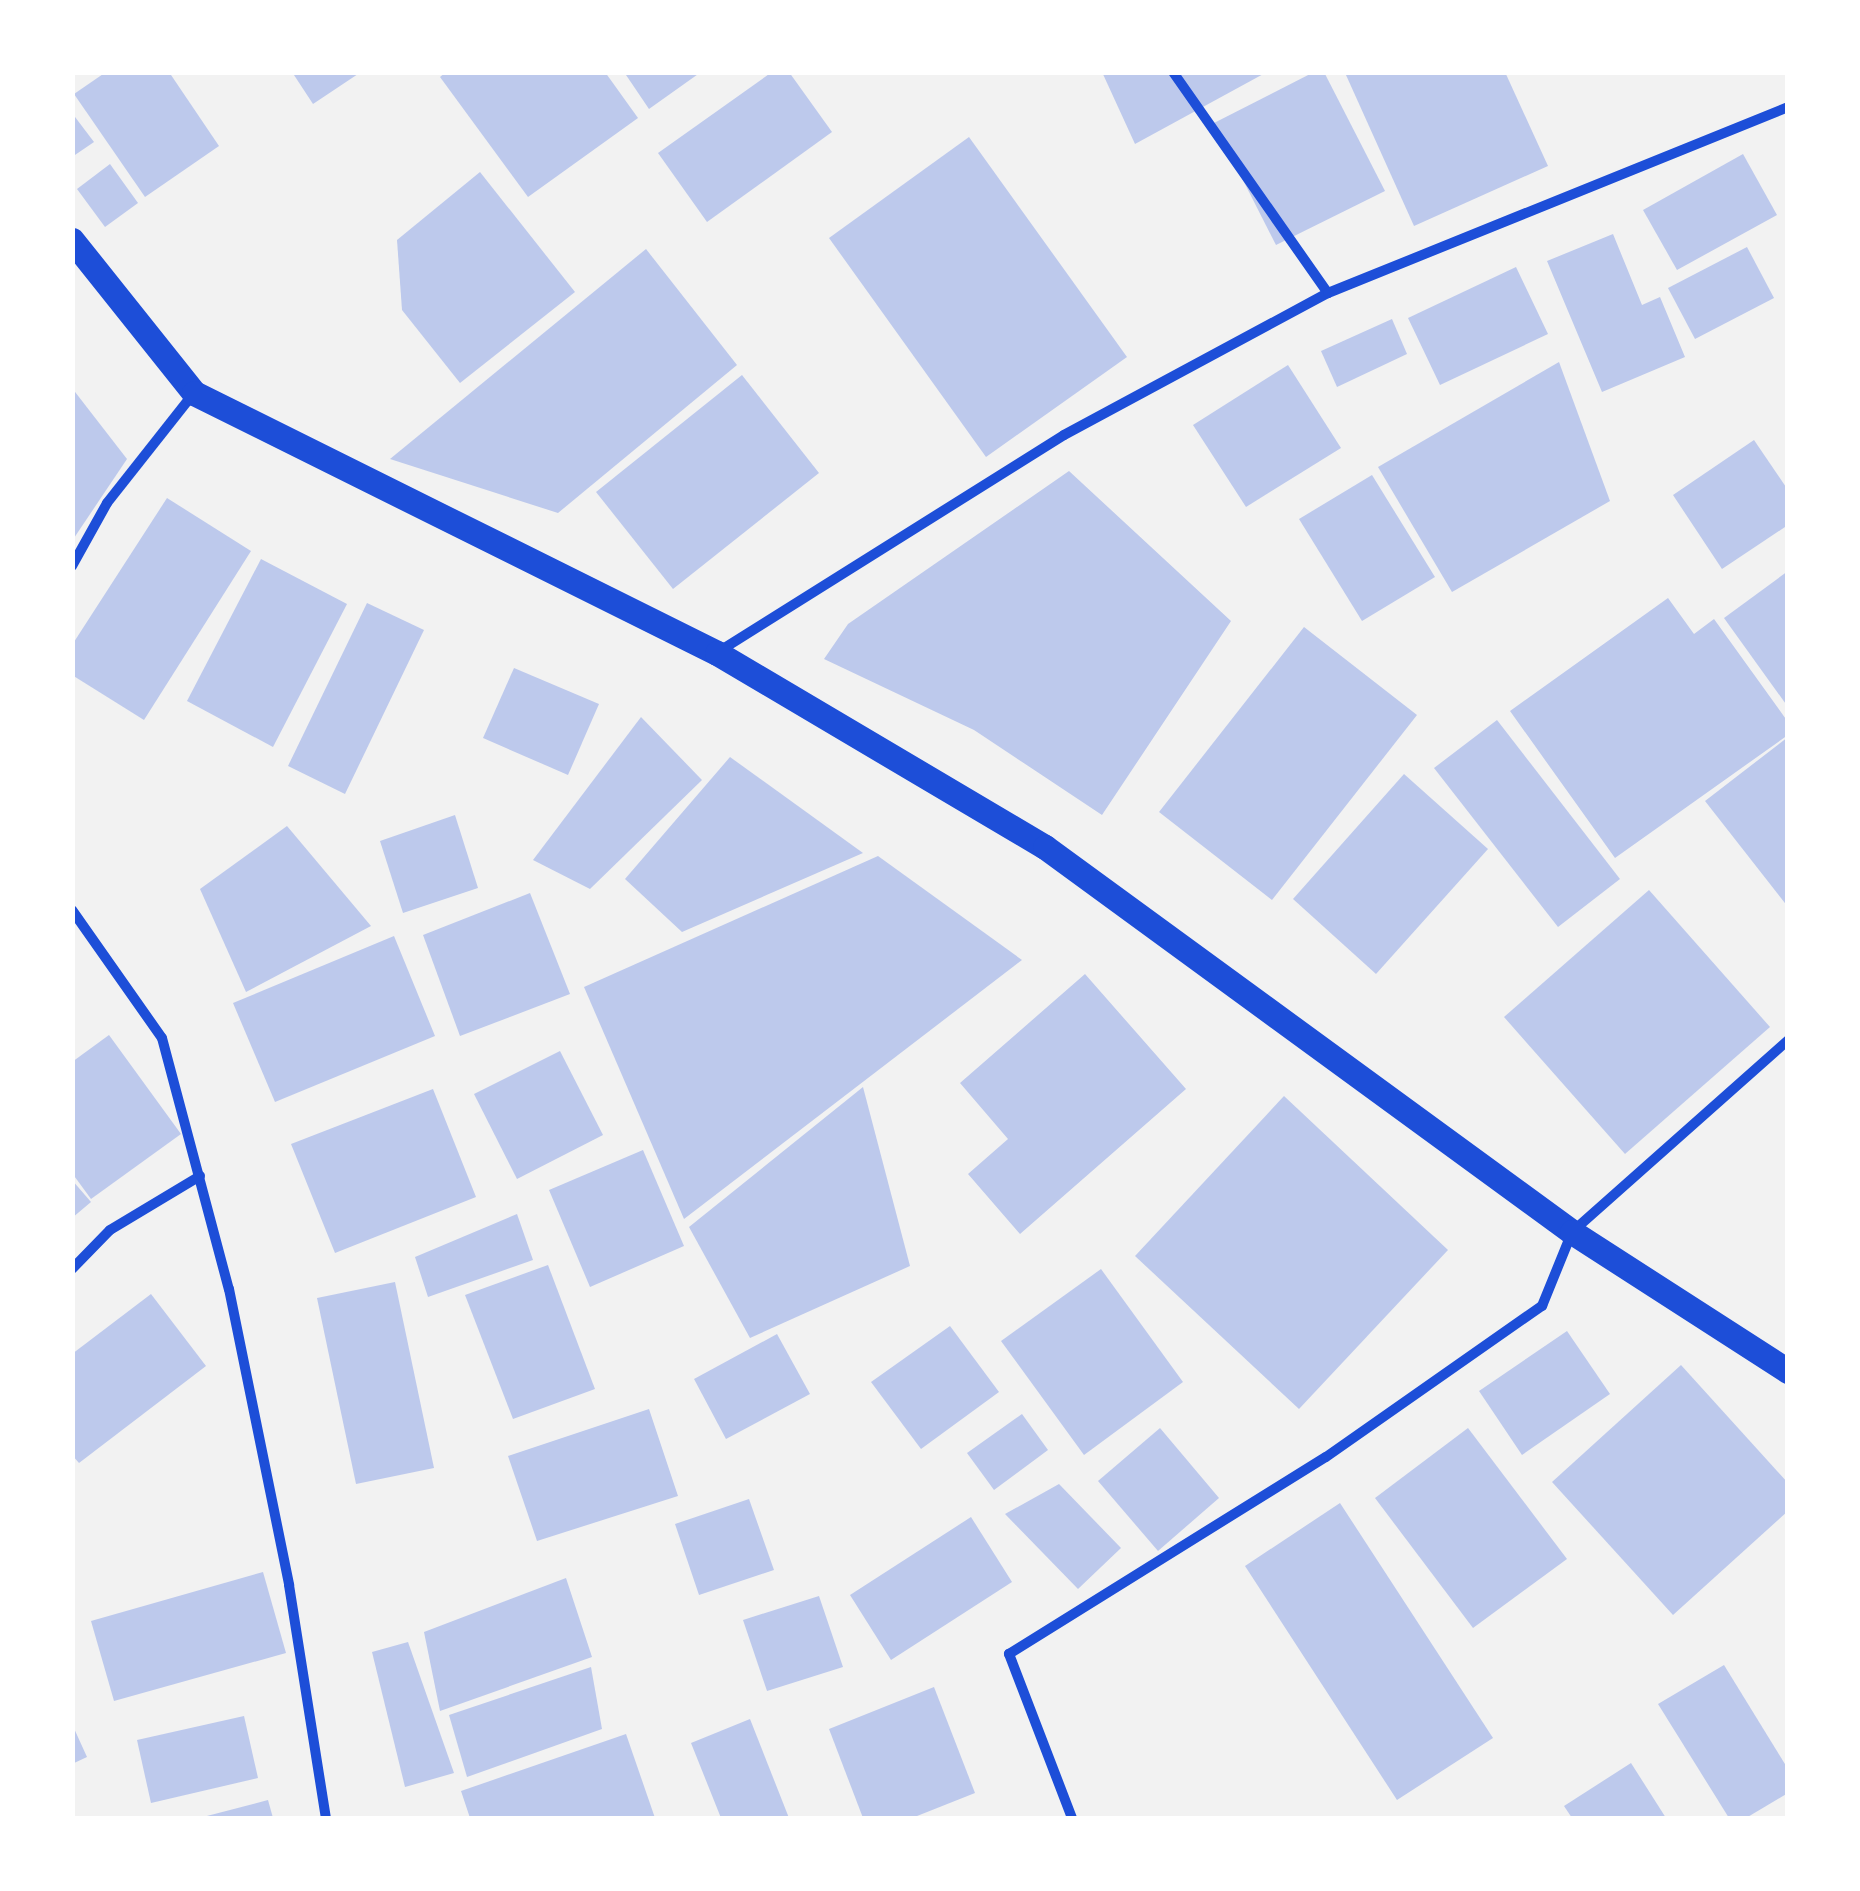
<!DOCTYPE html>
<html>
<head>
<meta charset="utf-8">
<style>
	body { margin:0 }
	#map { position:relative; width:1860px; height:1891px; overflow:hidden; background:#f2f2f2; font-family:"PT Sans",sans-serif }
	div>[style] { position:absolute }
	.building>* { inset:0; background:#bdc9ec }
	.minor>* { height:10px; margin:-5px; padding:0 5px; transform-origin:5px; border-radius:5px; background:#1d4ed8 }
	.primary>* { height:25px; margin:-12.5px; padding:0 12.5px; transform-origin:12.5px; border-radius:12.5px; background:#1d4ed8 }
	span { translate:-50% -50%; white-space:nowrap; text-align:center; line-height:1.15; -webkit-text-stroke:10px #fff; paint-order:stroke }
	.frame { position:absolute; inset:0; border:75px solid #fff; pointer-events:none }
</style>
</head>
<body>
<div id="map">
	<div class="building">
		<i style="clip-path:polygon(106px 72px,169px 72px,219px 146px,145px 197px,74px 94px)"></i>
		<i style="clip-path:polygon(292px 72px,361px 72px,313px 104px)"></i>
		<i style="clip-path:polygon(446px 72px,605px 72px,638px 118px,528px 197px,440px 77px)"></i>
		<i style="clip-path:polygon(624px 72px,701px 72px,649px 109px)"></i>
		<i style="clip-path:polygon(772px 72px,789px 72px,832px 132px,707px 222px,658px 153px)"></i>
		<i style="clip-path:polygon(1102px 72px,1267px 72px,1135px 144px)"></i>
		<i style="clip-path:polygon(1314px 72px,1324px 72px,1385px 191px,1276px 245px,1214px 123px)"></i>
		<i style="clip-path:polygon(1505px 72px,1548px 166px,1414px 226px,1346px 75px)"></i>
		<i style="clip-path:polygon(72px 113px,94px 142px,72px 157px)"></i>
		<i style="clip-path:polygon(969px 137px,1127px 357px,986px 457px,829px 238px)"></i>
		<i style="clip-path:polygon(1743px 154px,1777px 215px,1677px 270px,1643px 210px)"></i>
		<i style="clip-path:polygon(110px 164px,138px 203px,105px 227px,77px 189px)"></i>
		<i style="clip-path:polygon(480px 172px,575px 292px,460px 383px,402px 310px,397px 240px)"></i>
		<i style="clip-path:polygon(1613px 234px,1642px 305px,1660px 297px,1685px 357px,1602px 392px,1547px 261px)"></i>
		<i style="clip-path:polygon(1747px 247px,1774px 298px,1695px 339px,1668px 288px)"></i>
		<i style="clip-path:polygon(646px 249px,737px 365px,558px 513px,390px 459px)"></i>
		<i style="clip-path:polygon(1516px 267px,1548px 334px,1440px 385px,1408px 318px)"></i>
		<i style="clip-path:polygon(1392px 319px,1407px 354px,1337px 387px,1321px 351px)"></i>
		<i style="clip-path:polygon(1559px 362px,1610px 501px,1452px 592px,1378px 467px)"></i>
		<i style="clip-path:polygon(1288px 365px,1341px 448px,1246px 507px,1193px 425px)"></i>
		<i style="clip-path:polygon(742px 375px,819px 473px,673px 589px,596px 492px)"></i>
		<i style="clip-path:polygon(72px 388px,127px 459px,72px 541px)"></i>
		<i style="clip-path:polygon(1754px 440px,1788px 490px,1788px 525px,1722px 569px,1673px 495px)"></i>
		<i style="clip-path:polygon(1069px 471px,1231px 621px,1102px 815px,974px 730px,824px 659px,848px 624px)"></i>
		<i style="clip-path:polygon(1372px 475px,1435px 577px,1362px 621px,1299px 519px)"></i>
		<i style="clip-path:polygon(167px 498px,251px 551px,144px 720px,72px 675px,72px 645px)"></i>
		<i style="clip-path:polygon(261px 559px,347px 604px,273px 747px,187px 701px)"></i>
		<i style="clip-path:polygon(1788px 571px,1788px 707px,1724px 618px)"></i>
		<i style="clip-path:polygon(1668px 598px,1694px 634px,1714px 619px,1788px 722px,1788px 735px,1615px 858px,1510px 711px)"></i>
		<i style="clip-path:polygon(367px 603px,424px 630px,345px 794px,288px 766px)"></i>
		<i style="clip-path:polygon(1304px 627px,1417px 715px,1272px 900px,1159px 812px)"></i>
		<i style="clip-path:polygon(514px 668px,599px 704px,568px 775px,483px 738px)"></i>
		<i style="clip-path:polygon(641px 717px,702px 780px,590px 889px,533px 860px)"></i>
		<i style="clip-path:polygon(1497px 720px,1620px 879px,1558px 927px,1434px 768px)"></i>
		<i style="clip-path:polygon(1788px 737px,1788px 907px,1705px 801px)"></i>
		<i style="clip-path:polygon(730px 757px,863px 853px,682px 932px,625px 879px)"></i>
		<i style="clip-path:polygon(1404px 774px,1488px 849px,1376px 974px,1293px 899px)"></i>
		<i style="clip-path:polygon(455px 815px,478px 888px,403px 913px,380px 841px)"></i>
		<i style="clip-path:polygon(287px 826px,371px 926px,246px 992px,200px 889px)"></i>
		<i style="clip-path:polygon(878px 856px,1022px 960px,684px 1219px,584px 987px)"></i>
		<i style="clip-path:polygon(1649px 890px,1770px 1027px,1625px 1154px,1504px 1017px)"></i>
		<i style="clip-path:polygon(530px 893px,570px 994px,460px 1036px,423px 935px)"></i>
		<i style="clip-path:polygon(394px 936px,435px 1036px,275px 1102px,233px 1003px)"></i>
		<i style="clip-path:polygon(1085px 974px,1186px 1089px,1020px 1234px,968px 1174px,1008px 1139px,960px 1083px)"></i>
		<i style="clip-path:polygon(109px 1035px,181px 1134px,91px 1199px,72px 1173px,72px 1062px)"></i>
		<i style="clip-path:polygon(560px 1051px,603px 1135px,517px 1179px,474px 1094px)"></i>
		<i style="clip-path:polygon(863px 1087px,910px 1266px,750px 1338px,689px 1227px)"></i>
		<i style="clip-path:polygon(433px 1089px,476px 1197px,335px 1253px,291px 1144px)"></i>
		<i style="clip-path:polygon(1284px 1096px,1448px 1250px,1299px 1409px,1135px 1256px)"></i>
		<i style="clip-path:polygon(643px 1150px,684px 1246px,590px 1287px,549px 1190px)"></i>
		<i style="clip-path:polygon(72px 1180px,91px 1202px,72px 1218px)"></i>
		<i style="clip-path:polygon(517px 1214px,533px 1260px,428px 1297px,415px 1257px)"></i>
		<i style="clip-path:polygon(548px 1265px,595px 1389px,513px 1419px,465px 1295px)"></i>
		<i style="clip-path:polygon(1101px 1269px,1183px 1382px,1084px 1455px,1001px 1341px)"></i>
		<i style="clip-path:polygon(395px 1282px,434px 1468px,356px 1484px,317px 1298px)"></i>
		<i style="clip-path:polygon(151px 1294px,206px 1366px,79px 1463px,72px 1455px,72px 1354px)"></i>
		<i style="clip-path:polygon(950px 1326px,999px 1392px,921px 1449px,871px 1382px)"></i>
		<i style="clip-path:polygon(1567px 1331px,1610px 1394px,1522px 1455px,1479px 1391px)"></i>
		<i style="clip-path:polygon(777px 1334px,810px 1394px,726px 1439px,694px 1379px)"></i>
		<i style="clip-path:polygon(1681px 1365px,1788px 1483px,1788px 1511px,1673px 1615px,1552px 1482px)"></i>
		<i style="clip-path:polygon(649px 1409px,678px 1496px,537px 1541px,508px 1456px)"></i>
		<i style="clip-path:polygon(1022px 1414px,1048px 1450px,994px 1490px,967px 1453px)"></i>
		<i style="clip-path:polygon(1160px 1428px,1219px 1498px,1158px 1551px,1098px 1481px)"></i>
		<i style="clip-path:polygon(1468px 1428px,1567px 1559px,1473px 1628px,1375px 1498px)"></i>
		<i style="clip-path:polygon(1059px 1484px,1121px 1548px,1078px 1589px,1005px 1514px)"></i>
		<i style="clip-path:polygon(749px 1499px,774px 1570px,699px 1595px,675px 1524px)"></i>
		<i style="clip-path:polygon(1340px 1503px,1493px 1738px,1397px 1800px,1245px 1566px)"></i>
		<i style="clip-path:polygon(971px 1517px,1012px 1582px,891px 1660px,850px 1595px)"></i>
		<i style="clip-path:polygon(263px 1572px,286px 1653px,114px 1701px,91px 1621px)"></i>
		<i style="clip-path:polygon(566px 1578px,592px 1657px,440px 1711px,424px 1632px)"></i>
		<i style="clip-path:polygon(819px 1596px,843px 1667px,767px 1691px,743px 1620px)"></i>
		<i style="clip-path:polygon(408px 1642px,454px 1773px,405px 1787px,372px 1652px)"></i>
		<i style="clip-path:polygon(1724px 1665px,1788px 1769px,1788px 1793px,1746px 1818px,1729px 1818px,1658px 1704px)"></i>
		<i style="clip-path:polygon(591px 1667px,602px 1729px,467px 1777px,449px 1715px)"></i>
		<i style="clip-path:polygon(934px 1687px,975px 1793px,912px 1818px,863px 1818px,829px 1729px)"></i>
		<i style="clip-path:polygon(244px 1716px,258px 1778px,151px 1803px,137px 1740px)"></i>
		<i style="clip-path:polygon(750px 1719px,789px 1818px,721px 1818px,691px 1743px)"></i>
		<i style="clip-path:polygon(72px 1724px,87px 1757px,72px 1764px)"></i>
		<i style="clip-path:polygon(626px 1734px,655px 1818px,470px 1818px,461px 1791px)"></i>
		<i style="clip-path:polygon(1631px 1763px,1666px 1818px,1572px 1818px,1564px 1806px)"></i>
		<i style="clip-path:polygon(268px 1800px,273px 1818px,203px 1818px,203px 1817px)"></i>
	</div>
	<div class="minor">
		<i style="left:1173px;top:72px;width:270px;rotate:55deg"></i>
		<i style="left:72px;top:566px;width:72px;rotate:-60.9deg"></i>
		<i style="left:107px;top:503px;width:139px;rotate:-51.7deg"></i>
		<i style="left:718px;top:652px;width:408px;rotate:-32.1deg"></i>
		<i style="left:1064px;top:435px;width:300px;rotate:-28.3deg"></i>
		<i style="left:1328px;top:293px;width:496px;rotate:-22deg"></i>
		<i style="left:72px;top:910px;width:156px;rotate:54.9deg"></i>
		<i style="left:162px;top:1038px;width:260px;rotate:75.1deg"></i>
		<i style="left:229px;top:1289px;width:302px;rotate:78.5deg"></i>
		<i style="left:289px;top:1585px;width:236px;rotate:81deg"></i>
		<i style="left:72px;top:1269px;width:54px;rotate:-45.7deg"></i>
		<i style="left:110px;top:1230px;width:105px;rotate:-31deg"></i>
		<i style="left:1072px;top:1818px;width:176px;rotate:-111deg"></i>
		<i style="left:1009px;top:1654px;width:373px;rotate:-31.9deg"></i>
		<i style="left:1326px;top:1457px;width:264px;rotate:-35deg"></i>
		<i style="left:1542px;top:1306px;width:80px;rotate:-67.9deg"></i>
		<i style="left:1572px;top:1232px;width:289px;rotate:-41.6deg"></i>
	</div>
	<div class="primary">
		<i style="left:72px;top:240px;width:196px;rotate:51.4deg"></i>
		<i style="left:194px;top:393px;width:584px;rotate:26.43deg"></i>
		<i style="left:717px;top:653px;width:381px;rotate:30.6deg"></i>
		<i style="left:1045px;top:847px;width:653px;rotate:36.15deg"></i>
		<i style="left:1572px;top:1232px;width:257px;rotate:32.8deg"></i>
	</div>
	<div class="frame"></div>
</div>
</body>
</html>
